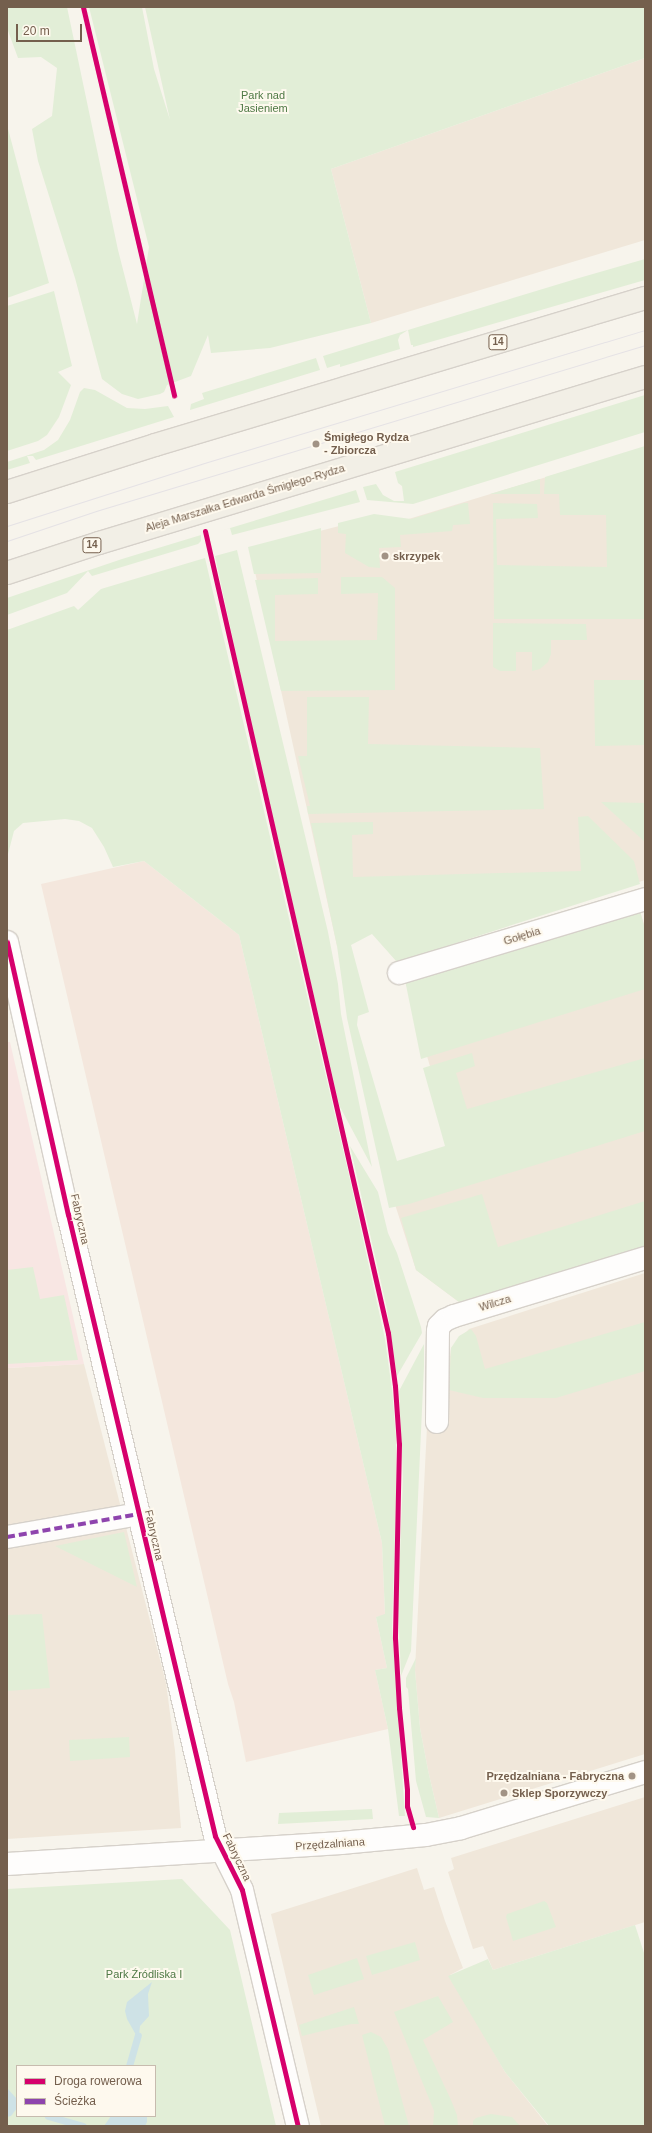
<!DOCTYPE html>
<html>
<head>
<meta charset="utf-8">
<style>
	body { margin:0 }
	#map { position:relative; width:652px; height:2133px; overflow:hidden; background:#f7f4ec; font-family:Arial,sans-serif }
	div>[style] { position:absolute }
	.residential>* { inset:0; background:#f0e7da }
	.commercial>* { inset:0; background:#f4e7dd }
	.medical>* { inset:0; background:#f8e6e3 }
	.green>* { inset:0; background:#e2eed7 }
	.water>* { inset:0; background:#cee2e6 }
	.stream>* { height:7px; margin:-3.5px; padding:0 3.5px; transform-origin:3.5px; border-radius:3.5px; background:#cee2e6 }
	.roads { filter:drop-shadow(1px 0 #d6d1ca) drop-shadow(-1px 0 #d6d1ca) drop-shadow(0 1px #d6d1ca) drop-shadow(0 -1px #d6d1ca) }
	.street>* { height:22px; margin:-11px; padding:0 11px; transform-origin:11px; border-radius:11px; background:#fefdfc }
	.secondary>* { height:22px; margin:-11px; padding:0 11px; transform-origin:11px; border-radius:11px; background:#fefdfc }
	.primary>* { height:22px; margin:-11px; padding:0 11px; transform-origin:11px; border-radius:11px; background:#f2efe6 }
	.tram>* { height:1px; margin:-0.5px; padding:0 0.5px; transform-origin:0.5px; border-radius:0.5px; background:#e5e2e5 }
	.quiet>* { height:4px; margin-top:-2px; transform-origin:0; background:repeating-linear-gradient(90deg,#8e44ad 0 8px,transparent 0 12px) }
	.cycleway>* { height:5px; margin:-2.5px; padding:0 2.5px; transform-origin:2.5px; border-radius:2.5px; background:#d6006c }
	.dots>* { width:11px; height:11px; translate:-50% -50%; box-sizing:border-box; border:2px solid #fef9ee; border-radius:50% }
	span { translate:-50% -50%; white-space:nowrap; text-align:center; line-height:1.15; -webkit-text-stroke:4px #fef9ee; paint-order:stroke }
	.shield-label span { padding:1px 3px; background:#fef9ee; border:1px solid; border-radius:3px; -webkit-text-stroke-width:0 }
	.shield-label { font-size:10px; color:#745f4d; font-weight:700 }
	.park-label { font-size:11px; color:#4f7945 }
	.poi-label { font-size:11px; color:#745f4d; font-weight:700 }
	.left { translate:0 -50%; text-align:left }
	.right { translate:-100% -50%; text-align:right }
	.street-label { font-size:11px; color:#745f4d }
	.frame { position:absolute; inset:0; border:8px solid #745f4d; pointer-events:none }
	.legend { position:absolute; left:16px; top:2065px; width:140px; height:52px; box-sizing:border-box; background:#fef9ee; border:1px solid #c7bbae; margin:0; padding:5px 7px; list-style:none; font-size:12px; color:#745f4d }
	.legend li { display:flex; align-items:center; gap:8px; height:20px }
	.legend b { width:20px; border:1px solid #c7bbae }
	.scale { position:absolute; left:16px; top:24px; width:66px; height:18px; box-sizing:border-box; border:2px solid #745f4d; border-top:0; padding-left:5px; font-size:12px; line-height:14px; white-space:nowrap; color:#745f4d; -webkit-text-stroke:3px #fef9ee; paint-order:stroke }
</style>
</head>
<body>
<div id="map">
	<div class="residential">
		<i style="clip-path:polygon(645px 58px,645px 240px,371px 323px,331px 169px)"></i>
		<i style="clip-path:polygon(645px 447px,645px 880px,397px 962px,371px 930px,337px 946px,250px 549px,374px 517px,402px 521px)"></i>
		<i style="clip-path:polygon(639px 908px,645px 927px,645px 1246px,459px 1302px,416px 1270px,383px 1167px,449px 1149px,440px 1101px,405px 980px)"></i>
		<i style="clip-path:polygon(645px 1273px,645px 1754px,439px 1818px,428px 1770px,420px 1728px,415px 1670px,427px 1426px,442px 1426px,451px 1348px,469px 1329px)"></i>
		<i style="clip-path:polygon(84px 1364px,166px 1683px,175px 1751px,181px 1828px,7px 1839px,7px 1368px)"></i>
		<i style="clip-path:polygon(645px 1797px,645px 1922px,493px 1970px,483px 1946px,473px 1949px,448px 1872px,454px 1869px,451px 1858px)"></i>
		<i style="clip-path:polygon(417px 1868px,424px 1890px,434px 1887px,445px 1921px,463px 1968px,450px 1975px,505px 2072px,548px 2126px,321px 2126px,271px 1914px)"></i>
	</div>
	<div class="commercial">
		<i style="clip-path:polygon(144px 861px,239px 935px,382px 1543px,385px 1615px,376px 1617px,387px 1668px,375px 1670px,388px 1729px,246px 1762px,234px 1702px,228px 1684px,41px 884px)"></i>
	</div>
	<div class="medical">
		<i style="clip-path:polygon(7px 1042px,10px 1042px,84px 1364px,7px 1368px)"></i>
	</div>
	<div class="green">
		<i style="clip-path:polygon(7px 7px,67px 7px,118px 250px,137px 324px,149px 247px,89px 7px,142px 7px,154px 69px,170px 120px,145px 7px,645px 7px,645px 58px,331px 169px,371px 323px,270px 348px,211px 353px,208px 335px,191px 376px,167px 385px,164px 392px,160px 394px,138px 399px,122px 394px,102px 379px,75px 278px,38px 161px,32px 129px,52px 116px,57px 68px,41px 57px,18px 58px,7px 28px)"></i>
		<i style="clip-path:polygon(7px 125px,49px 283px,7px 298px)"></i>
		<i style="clip-path:polygon(645px 259px,645px 280px,413px 347px,413px 345px,411px 345px,408px 330px,400px 335px,398px 340px,400px 349px,340px 367px,340px 364px,327px 368px,323px 356px,408px 330px,579px 278px)"></i>
		<i style="clip-path:polygon(54px 291px,72px 366px,58px 372px,71px 385px,59px 417px,47px 435px,38px 441px,7px 451px,7px 306px)"></i>
		<i style="clip-path:polygon(316px 358px,320px 370px,190px 410px,191px 404px,204px 399px,202px 393px)"></i>
		<i style="clip-path:polygon(84px 388px,95px 390px,127px 408px,145px 409px,168px 406px,174px 417px,36px 460px,33px 456px,27px 456px,30px 463px,7px 470px,7px 462px,44px 450px,58px 440px,70px 420px,80px 392px)"></i>
		<i style="clip-path:polygon(645px 395px,645px 432px,413px 504px,367px 500px,363px 487px,376px 484px,383px 495px,394px 501px,404px 501px,402px 486px,398px 483px,395px 472px)"></i>
		<i style="clip-path:polygon(645px 446px,645px 619px,494px 619px,493px 503px,537px 504px,538px 518px,496px 519px,497px 565px,607px 567px,606px 515px,560px 515px,559px 494px,544px 494px,545px 477px)"></i>
		<i style="clip-path:polygon(540px 479px,540px 494px,490px 494px)"></i>
		<i style="clip-path:polygon(356px 490px,360px 502px,232px 535px,230px 528px,217px 532px)"></i>
		<i style="clip-path:polygon(464px 503px,468px 503px,470px 524px,453px 525px,452px 531px,400px 535px,401px 547px,379px 548px,380px 568px,369px 567px,345px 553px,346px 534px,338px 533px,338px 523px,374px 514px,411px 519px)"></i>
		<i style="clip-path:polygon(321px 528px,321px 573px,254px 574px,248px 547px)"></i>
		<i style="clip-path:polygon(201px 535px,201px 541px,198px 544px,92px 576px,88px 571px,67px 593px,7px 615px,7px 598px,122px 559px)"></i>
		<i style="clip-path:polygon(237px 550px,328px 932px,338px 984px,341px 1014px,372px 1167px,339px 1105px,245px 696px,215px 556px)"></i>
		<i style="clip-path:polygon(205px 558px,348px 1171px,385px 1339px,392px 1390px,396px 1437px,396px 1501px,392px 1627px,405px 1816px,399px 1816px,388px 1729px,375px 1670px,387px 1668px,376px 1617px,385px 1614px,382px 1543px,239px 935px,144px 861px,113px 867px,104px 847px,92px 828px,79px 821px,65px 819px,23px 823px,14px 831px,7px 858px,7px 630px,74px 606px,78px 610px,101px 589px)"></i>
		<i style="clip-path:polygon(341px 577px,382px 577px,395px 588px,395px 690px,281px 691px,255px 580px,318px 578px,318px 594px,275px 595px,275px 641px,377px 640px,378px 593px,341px 594px)"></i>
		<i style="clip-path:polygon(493px 623px,586px 624px,587px 640px,551px 640px,551px 654px,548px 662px,540px 669px,532px 671px,532px 652px,516px 652px,516px 671px,500px 671px,493px 667px)"></i>
		<i style="clip-path:polygon(594px 680px,645px 680px,645px 745px,595px 746px)"></i>
		<i style="clip-path:polygon(307px 697px,369px 697px,368px 744px,540px 748px,544px 809px,308px 814px,307px 806px,310px 806px,298px 756px,307px 756px)"></i>
		<i style="clip-path:polygon(601px 802px,645px 803px,645px 842px)"></i>
		<i style="clip-path:polygon(588px 816px,634px 861px,640px 884px,397px 962px,372px 934px,351px 945px,369px 1012px,358px 1016px,357px 1025px,397px 1161px,445px 1146px,423px 1068px,472px 1053px,475px 1066px,456px 1073px,467px 1109px,645px 1058px,645px 1131px,409px 1204px,389px 1208px,347px 1018px,337px 946px,311px 823px,373px 822px,373px 834px,352px 835px,353px 877px,581px 871px,578px 817px)"></i>
		<i style="clip-path:polygon(639px 908px,645px 929px,645px 989px,421px 1059px,405px 980px)"></i>
		<i style="clip-path:polygon(350px 1146px,378px 1192px,388px 1233px,397px 1253px,421px 1327px,422px 1333px,397px 1376px,387px 1309px)"></i>
		<i style="clip-path:polygon(482px 1194px,498px 1247px,645px 1201px,645px 1246px,459px 1302px,416px 1270px,401px 1218px)"></i>
		<i style="clip-path:polygon(33px 1267px,40px 1299px,64px 1295px,78px 1360px,7px 1364px,7px 1270px)"></i>
		<i style="clip-path:polygon(645px 1322px,645px 1371px,556px 1398px,483px 1398px,449px 1390px,451px 1348px,459px 1336px,471px 1329px,476px 1336px,485px 1369px)"></i>
		<i style="clip-path:polygon(424px 1344px,424px 1366px,411px 1651px,401px 1676px,398px 1605px,403px 1477px,399px 1391px)"></i>
		<i style="clip-path:polygon(124px 1532px,137px 1587px,55px 1546px)"></i>
		<i style="clip-path:polygon(42px 1614px,50px 1688px,7px 1691px,7px 1615px)"></i>
		<i style="clip-path:polygon(416px 1658px,415px 1670px,420px 1728px,428px 1770px,439px 1818px,426px 1817px,416px 1781px,408px 1689px,406px 1687px,406px 1678px)"></i>
		<i style="clip-path:polygon(129px 1737px,130px 1757px,70px 1761px,69px 1740px)"></i>
		<i style="clip-path:polygon(372px 1809px,373px 1819px,278px 1824px,279px 1813px)"></i>
		<i style="clip-path:polygon(evenodd,182px 1879px,230px 1930px,276px 2126px,7px 2126px,7px 1889px,182px 1879px,17px 2066px,155px 2066px,155px 2116px,17px 2116px,17px 2066px)"></i>
		<i style="clip-path:polygon(544px 1901px,547px 1903px,556px 1927px,513px 1941px,506px 1917px,507px 1914px)"></i>
		<i style="clip-path:polygon(635px 1925px,645px 1956px,645px 2126px,549px 2126px,505px 2072px,448px 1976px,488px 1959px,493px 1970px)"></i>
		<i style="clip-path:polygon(415px 1942px,420px 1960px,372px 1975px,366px 1956px)"></i>
		<i style="clip-path:polygon(357px 1958px,364px 1979px,314px 1995px,308px 1975px)"></i>
		<i style="clip-path:polygon(438px 1996px,453px 2022px,423px 2040px,451px 2100px,457px 2115px,458px 2126px,433px 2126px,434px 2111px,394px 2012px)"></i>
		<i style="clip-path:polygon(354px 2007px,359px 2024px,351px 2024px,302px 2036px,299px 2025px)"></i>
		<i style="clip-path:polygon(371px 2032px,381px 2037px,388px 2049px,409px 2126px,385px 2126px,362px 2035px)"></i>
		<i style="clip-path:polygon(491px 2114px,512px 2117px,520px 2126px,473px 2126px,473px 2121px,476px 2118px)"></i>
	</div>
	<div class="water">
		<i style="clip-path:polygon(152px 1982px,148px 1994px,149px 2016px,140px 2026px,139px 2035px,136px 2035px,127px 2019px,125px 2011px,127px 2002px)"></i>
		<i style="clip-path:polygon(7px 2088px,17px 2099px,17px 2108px,11px 2116px,7px 2117px)"></i>
		<i style="clip-path:polygon(111px 2116px,147px 2116px,147px 2122px,145px 2126px,104px 2126px)"></i>
	</div>
	<div class="stream">
		<i style="left:129px;top:2066px;width:32px;rotate:-74deg"></i>
		<i style="left:48px;top:2116px;width:36px;rotate:16deg"></i>
	</div>
	<div class="roads">
		<div class="street">
			<i style="left:7px;top:942px;width:279px;rotate:77.4deg"></i>
			<i style="left:68px;top:1214px;width:639px;rotate:76.7deg"></i>
			<i style="left:215px;top:1836px;width:60px;rotate:63.4deg"></i>
			<i style="left:242px;top:1890px;width:243px;rotate:76.7deg"></i>
			<i style="left:399px;top:973px;width:257px;rotate:-16.7deg"></i>
			<i style="left:437px;top:1422px;width:91px;rotate:-89.4deg"></i>
			<i style="left:438px;top:1331px;width:5px;rotate:-79deg"></i>
			<i style="left:439px;top:1326px;width:8px;rotate:-45deg"></i>
			<i style="left:445px;top:1320px;width:10px;rotate:-24deg"></i>
			<i style="left:454px;top:1316px;width:200px;rotate:-16.9deg"></i>
			<i style="left:7px;top:1537px;width:134px;rotate:-9.9deg"></i>
		</div>
		<div class="secondary">
			<i style="left:7px;top:1864px;width:335px;rotate:-3.6deg"></i>
			<i style="left:341px;top:1843px;width:85px;rotate:-5.4deg"></i>
			<i style="left:426px;top:1835px;width:36px;rotate:-11deg"></i>
			<i style="left:461px;top:1828px;width:192px;rotate:-16.9deg"></i>
		</div>
		<div class="primary">
			<i style="left:7px;top:492px;width:155px;rotate:-17.6deg"></i>
			<i style="left:155px;top:445px;width:512px;rotate:-16.7deg"></i>
			<i style="left:7px;top:573px;width:97px;rotate:-18.1deg"></i>
			<i style="left:99px;top:543px;width:571px;rotate:-16.91deg"></i>
		</div>
	</div>
	<div class="tram">
		<i style="left:7px;top:526px;width:204px;rotate:-17.7deg"></i>
		<i style="left:201px;top:464px;width:464px;rotate:-16.8deg"></i>
		<i style="left:7px;top:541px;width:94px;rotate:-18.6deg"></i>
		<i style="left:96px;top:511px;width:574px;rotate:-16.82deg"></i>
	</div>
	<div class="quiet">
		<i style="left:7px;top:1537px;width:134px;rotate:-9.9deg"></i>
	</div>
	<div class="cycleway">
		<i style="left:83px;top:7px;width:399px;rotate:76.8deg"></i>
		<i style="left:205px;top:531px;width:823px;rotate:77.15deg"></i>
		<i style="left:388px;top:1333px;width:53px;rotate:82.5deg"></i>
		<i style="left:395px;top:1386px;width:58px;rotate:86.1deg"></i>
		<i style="left:399px;top:1444px;width:194px;rotate:91.2deg"></i>
		<i style="left:395px;top:1638px;width:70px;rotate:86.7deg"></i>
		<i style="left:399px;top:1708px;width:82px;rotate:84.4deg"></i>
		<i style="left:407px;top:1790px;width:16px;rotate:90deg"></i>
		<i style="left:407px;top:1806px;width:22px;rotate:74deg"></i>
		<i style="left:7px;top:942px;width:279px;rotate:77.4deg"></i>
		<i style="left:68px;top:1214px;width:639px;rotate:76.7deg"></i>
		<i style="left:215px;top:1836px;width:60px;rotate:63.4deg"></i>
		<i style="left:242px;top:1890px;width:243px;rotate:76.7deg"></i>
	</div>
	<div class="dots">
		<i style="left:316px;top:444px;background:#a29385"></i>
		<i style="left:385px;top:556px;background:#a29385"></i>
		<i style="left:632px;top:1776px;background:#a29385"></i>
		<i style="left:504px;top:1793px;background:#a29385"></i>
	</div>
	<div class="shield-label">
		<span style="left:498px;top:342px">14</span>
		<span style="left:92px;top:545px">14</span>
	</div>
	<div class="park-label">
		<span style="left:263px;top:102px">Park nad<br>Jasieniem</span>
		<span style="left:144px;top:1974px">Park Źródliska I</span>
	</div>
	<div class="poi-label">
		<span class="left" style="left:324px;top:444px">Śmigłego Rydza<br>- Zbiorcza</span>
		<span class="left" style="left:393px;top:556px">skrzypek</span>
		<span class="right" style="left:624px;top:1776px">Przędzalniana - Fabryczna</span>
		<span class="left" style="left:512px;top:1793px">Sklep Sporzywczy</span>
	</div>
	<div class="street-label">
		<span style="left:245px;top:498px;rotate:-17deg">Aleja Marszałka Edwarda Śmigłego-Rydza</span>
		<span style="left:522px;top:936px;rotate:-17deg">Gołębia</span>
		<span style="left:80px;top:1219px;rotate:77deg">Fabryczna</span>
		<span style="left:495px;top:1303px;rotate:-17deg">Wilcza</span>
		<span style="left:154px;top:1535px;rotate:77deg">Fabryczna</span>
		<span style="left:330px;top:1844px;rotate:-4deg">Przędzalniana</span>
		<span style="left:237px;top:1857px;rotate:64deg">Fabryczna</span>
	</div>
	<div class="frame"></div>
	<ul class="legend">
	<li><b style="height:5px;background:#d6006c"></b>Droga rowerowa</li>
	<li><b style="height:5px;background:#8e44ad"></b>Ścieżka</li>
	</ul>
	<div class="scale">20 m</div>
</div>
</body>
</html>
